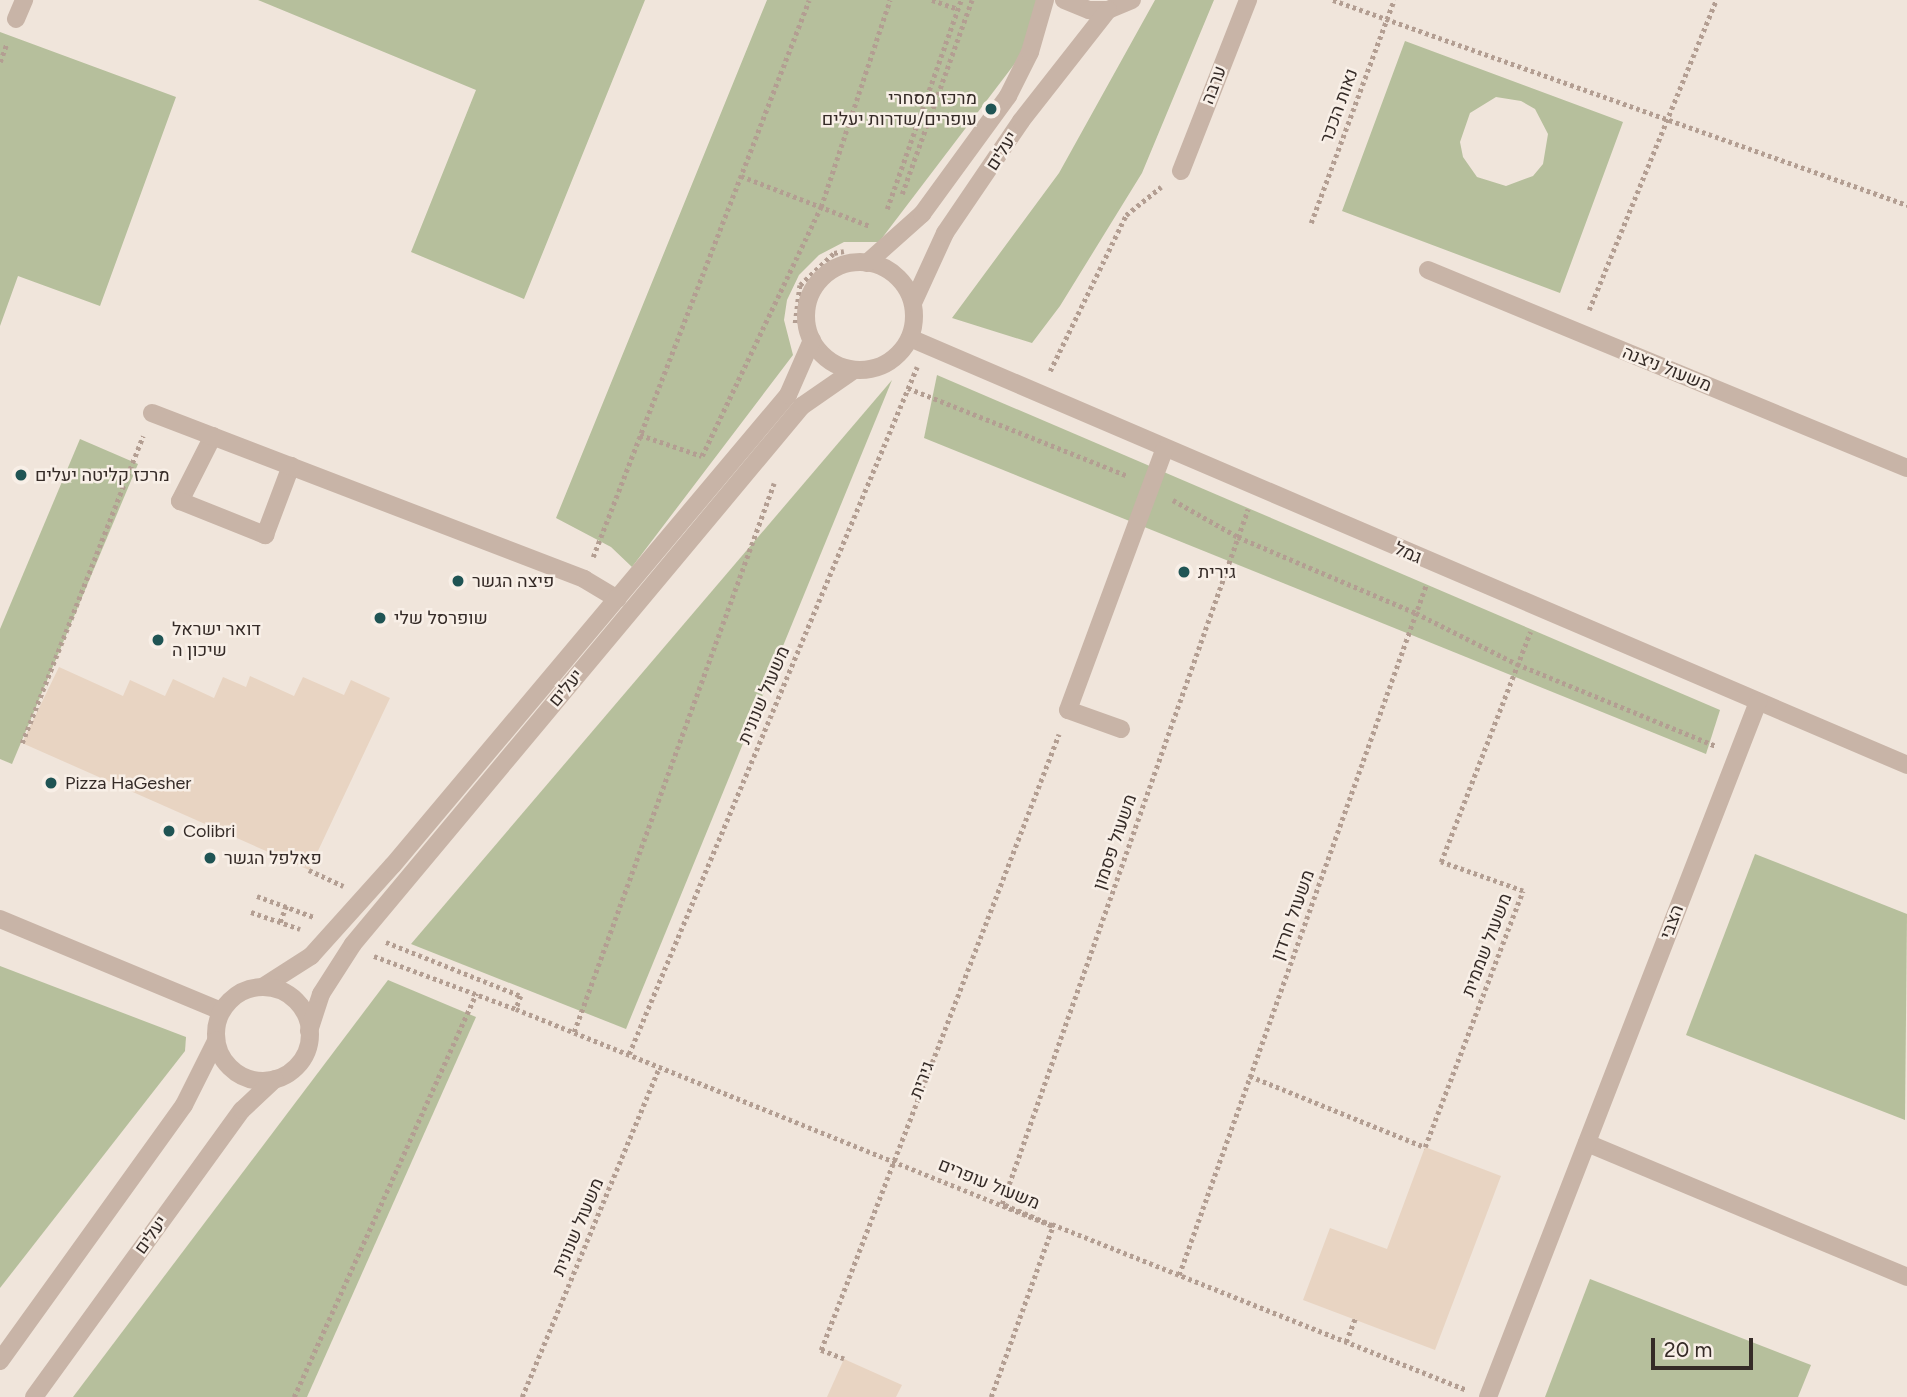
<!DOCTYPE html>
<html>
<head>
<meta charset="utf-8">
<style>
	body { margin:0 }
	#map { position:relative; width:1907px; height:1397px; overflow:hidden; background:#f0e5db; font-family:Figtree,Heebo,sans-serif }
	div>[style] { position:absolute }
	.green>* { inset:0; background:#b6bf9c }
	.plaza>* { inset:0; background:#e8d4c2 }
	.path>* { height:4.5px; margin-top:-2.25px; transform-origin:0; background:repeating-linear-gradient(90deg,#b39e92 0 3.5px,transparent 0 7px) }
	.service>* { height:18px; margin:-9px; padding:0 9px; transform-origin:9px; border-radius:9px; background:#c8b4a7 }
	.minor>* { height:18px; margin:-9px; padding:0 9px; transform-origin:9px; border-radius:9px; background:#c8b4a7 }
	.tertiary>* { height:18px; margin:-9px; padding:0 9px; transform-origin:9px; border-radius:9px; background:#c8b4a7 }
	.tertiary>.ring { margin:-9px; padding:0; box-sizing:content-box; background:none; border:18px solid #c8b4a7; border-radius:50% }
	.dots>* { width:19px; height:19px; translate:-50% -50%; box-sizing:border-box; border:4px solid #f8efe7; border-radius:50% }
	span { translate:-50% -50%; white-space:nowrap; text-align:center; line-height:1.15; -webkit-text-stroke:5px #f8efe7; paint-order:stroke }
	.street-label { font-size:18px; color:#352b27 }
	.poi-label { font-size:18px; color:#352b27 }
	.right { translate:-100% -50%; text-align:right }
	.left { translate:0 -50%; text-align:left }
	.scale { position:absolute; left:1651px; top:1338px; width:102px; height:32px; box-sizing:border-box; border:4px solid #352b27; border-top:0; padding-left:9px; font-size:21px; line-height:24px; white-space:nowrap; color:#352b27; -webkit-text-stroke:5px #f8efe7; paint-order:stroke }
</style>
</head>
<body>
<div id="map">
	<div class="green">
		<i style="clip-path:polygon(258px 0,645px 0,524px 299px,411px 252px,476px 90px)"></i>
		<i style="clip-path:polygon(767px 0,1039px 0,1037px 30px,1016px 62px,879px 242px,844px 242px,819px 255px,799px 275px,787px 300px,784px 320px,793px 355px,632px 567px,611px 547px,556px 518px)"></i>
		<i style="clip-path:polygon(1155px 0,1214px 0,1142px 173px,1060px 306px,1032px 343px,952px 318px,1059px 173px)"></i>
		<i style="clip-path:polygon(0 32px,176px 97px,100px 306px,18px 276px,0 326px)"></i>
		<i style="clip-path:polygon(evenodd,1405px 41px,1623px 122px,1560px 293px,1342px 211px,1405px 41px,1496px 97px,1521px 101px,1535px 109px,1548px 134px,1543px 164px,1533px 176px,1506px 186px,1477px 177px,1463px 157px,1460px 142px,1470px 113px,1496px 97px)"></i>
		<i style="clip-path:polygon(937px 375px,1720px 710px,1706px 754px,924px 438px)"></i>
		<i style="clip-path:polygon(892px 380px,626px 1029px,411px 944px)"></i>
		<i style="clip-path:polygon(80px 439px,138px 464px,12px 764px,0 759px,0 629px)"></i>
		<i style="clip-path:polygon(1755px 854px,1907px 914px,1905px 1120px,1686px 1035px)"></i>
		<i style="clip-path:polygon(0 966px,186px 1037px,185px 1051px,0 1288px)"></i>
		<i style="clip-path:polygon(388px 980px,476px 1017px,307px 1397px,73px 1397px)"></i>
		<i style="clip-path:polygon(1590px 1279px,1811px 1365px,1798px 1397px,1545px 1397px)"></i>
	</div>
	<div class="plaza">
		<i style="clip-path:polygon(59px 667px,123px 696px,130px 680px,165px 696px,173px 679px,214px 698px,223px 677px,246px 687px,250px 676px,294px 696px,303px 677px,344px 695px,351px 680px,390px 698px,309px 870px,22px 743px)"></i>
		<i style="clip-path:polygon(1425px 1147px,1501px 1176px,1435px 1350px,1303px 1300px,1330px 1228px,1387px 1249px)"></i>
		<i style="clip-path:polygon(844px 1359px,902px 1385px,896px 1397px,827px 1397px)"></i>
	</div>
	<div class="path">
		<i style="left:932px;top:0;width:28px;rotate:19deg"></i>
		<i style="left:1333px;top:0;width:610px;rotate:19.65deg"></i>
		<i style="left:0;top:62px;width:20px;rotate:-70deg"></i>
		<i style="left:741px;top:176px;width:138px;rotate:21.2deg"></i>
		<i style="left:902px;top:194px;width:206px;rotate:-70.2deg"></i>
		<i style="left:887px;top:209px;width:222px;rotate:-70.5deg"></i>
		<i style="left:1311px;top:223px;width:238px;rotate:-69.6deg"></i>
		<i style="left:1589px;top:310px;width:335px;rotate:-67.7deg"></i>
		<i style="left:795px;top:323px;width:38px;rotate:-83deg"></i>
		<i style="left:800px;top:285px;width:47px;rotate:-43.3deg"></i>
		<i style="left:834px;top:253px;width:10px;rotate:-11deg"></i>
		<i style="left:1050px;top:371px;width:174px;rotate:-64deg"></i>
		<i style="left:1126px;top:215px;width:45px;rotate:-38.7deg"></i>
		<i style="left:908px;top:388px;width:237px;rotate:21.8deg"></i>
		<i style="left:640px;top:435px;width:65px;rotate:18.7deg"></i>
		<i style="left:702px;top:456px;width:276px;rotate:-64.5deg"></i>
		<i style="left:821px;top:207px;width:218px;rotate:-71.6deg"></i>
		<i style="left:1173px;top:500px;width:75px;rotate:29.6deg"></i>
		<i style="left:1238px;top:537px;width:194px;rotate:23.1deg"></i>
		<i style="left:1416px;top:613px;width:113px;rotate:26.8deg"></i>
		<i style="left:1517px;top:664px;width:215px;rotate:22.4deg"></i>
		<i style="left:593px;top:557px;width:597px;rotate:-68.8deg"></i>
		<i style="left:22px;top:743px;width:330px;rotate:-68.5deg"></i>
		<i style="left:309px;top:870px;width:38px;rotate:25deg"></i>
		<i style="left:257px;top:896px;width:61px;rotate:20.2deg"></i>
		<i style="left:251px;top:912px;width:52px;rotate:19.1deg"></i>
		<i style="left:280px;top:922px;width:17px;rotate:-69deg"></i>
		<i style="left:386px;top:942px;width:145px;rotate:21.8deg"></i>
		<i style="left:521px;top:996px;width:14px;rotate:111deg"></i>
		<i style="left:374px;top:956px;width:152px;rotate:20.5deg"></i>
		<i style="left:516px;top:1009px;width:579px;rotate:22deg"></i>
		<i style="left:1053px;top:1226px;width:56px;rotate:-156.7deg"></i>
		<i style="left:574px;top:1032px;width:584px;rotate:-69.98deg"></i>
		<i style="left:629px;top:1054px;width:745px;rotate:-67.26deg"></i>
		<i style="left:1250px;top:1076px;width:189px;rotate:22.1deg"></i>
		<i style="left:1425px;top:1147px;width:274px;rotate:-69.1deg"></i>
		<i style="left:1523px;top:891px;width:87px;rotate:-160.5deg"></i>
		<i style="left:1441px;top:862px;width:247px;rotate:-68.8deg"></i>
		<i style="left:1002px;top:1204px;width:737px;rotate:-70.51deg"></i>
		<i style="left:1052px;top:1224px;width:446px;rotate:21.8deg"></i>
		<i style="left:1179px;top:1275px;width:733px;rotate:-70.3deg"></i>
		<i style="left:1346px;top:1342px;width:25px;rotate:-69deg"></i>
		<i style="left:844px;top:1359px;width:25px;rotate:-159deg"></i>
		<i style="left:821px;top:1350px;width:660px;rotate:-68.88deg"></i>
		<i style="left:294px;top:1397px;width:443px;rotate:-65.7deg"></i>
		<i style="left:522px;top:1397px;width:356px;rotate:-67.4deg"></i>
		<i style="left:991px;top:1397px;width:182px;rotate:-70.1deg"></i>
	</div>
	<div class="service">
		<i style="left:16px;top:19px;width:21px;rotate:-67deg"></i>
		<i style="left:213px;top:436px;width:73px;rotate:116.9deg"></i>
		<i style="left:180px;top:501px;width:92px;rotate:21.8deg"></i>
		<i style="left:265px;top:535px;width:74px;rotate:-69.4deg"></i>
		<i style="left:0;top:919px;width:239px;rotate:22.6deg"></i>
	</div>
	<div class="minor">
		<i style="left:1181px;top:171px;width:184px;rotate:-68.6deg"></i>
		<i style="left:1428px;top:270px;width:518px;rotate:22.46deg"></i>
		<i style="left:910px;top:338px;width:1085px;rotate:23.18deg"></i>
		<i style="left:152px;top:413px;width:463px;rotate:21deg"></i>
		<i style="left:584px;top:579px;width:39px;rotate:31deg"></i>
		<i style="left:1121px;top:729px;width:56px;rotate:-160.3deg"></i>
		<i style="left:1068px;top:710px;width:277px;rotate:-69.7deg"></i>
		<i style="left:1587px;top:1143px;width:347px;rotate:22.7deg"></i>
		<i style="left:1488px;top:1397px;width:746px;rotate:-68.77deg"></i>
	</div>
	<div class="tertiary">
		<i style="left:1064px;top:0;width:27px;rotate:22deg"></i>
		<i style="left:1089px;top:10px;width:19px"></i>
		<i style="left:1108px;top:10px;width:26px;rotate:-23deg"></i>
		<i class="ring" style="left:806px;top:262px;width:90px;height:90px"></i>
		<i style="left:867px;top:263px;width:74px;rotate:-41.7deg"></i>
		<i style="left:922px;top:214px;width:146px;rotate:-53.9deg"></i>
		<i style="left:1008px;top:96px;width:49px;rotate:-63.4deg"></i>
		<i style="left:1030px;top:52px;width:54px;rotate:-73.9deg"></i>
		<i style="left:913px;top:303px;width:77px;rotate:-65.4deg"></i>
		<i style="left:945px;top:233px;width:135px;rotate:-55.8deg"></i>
		<i style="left:1021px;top:121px;width:141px;rotate:-51.9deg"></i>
		<i style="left:264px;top:986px;width:56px;rotate:-32.6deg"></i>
		<i style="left:311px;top:956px;width:122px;rotate:-48deg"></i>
		<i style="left:393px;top:865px;width:614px;rotate:-49.96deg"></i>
		<i style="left:788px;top:395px;width:60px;rotate:-66.4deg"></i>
		<i class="ring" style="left:216px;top:987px;width:76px;height:76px"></i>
		<i style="left:309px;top:1031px;width:39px;rotate:-72deg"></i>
		<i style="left:321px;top:994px;width:59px;rotate:-57.4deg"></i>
		<i style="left:353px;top:944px;width:701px;rotate:-50.15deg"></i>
		<i style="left:802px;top:406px;width:63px;rotate:-34.7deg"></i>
		<i style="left:0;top:1361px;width:315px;rotate:-54.3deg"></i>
		<i style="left:184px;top:1105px;width:72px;rotate:-63.4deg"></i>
		<i style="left:34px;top:1397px;width:354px;rotate:-54.1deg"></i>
		<i style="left:242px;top:1110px;width:45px;rotate:-43.2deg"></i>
	</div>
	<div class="dots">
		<i style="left:991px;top:109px;background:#1f5454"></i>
		<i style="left:21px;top:475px;background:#1f5454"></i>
		<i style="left:1184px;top:572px;background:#1f5454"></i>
		<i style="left:458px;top:581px;background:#1f5454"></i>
		<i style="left:380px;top:618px;background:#1f5454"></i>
		<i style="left:158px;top:640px;background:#1f5454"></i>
		<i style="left:51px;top:783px;background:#1f5454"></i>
		<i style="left:169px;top:831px;background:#1f5454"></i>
		<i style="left:210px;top:858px;background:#1f5454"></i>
	</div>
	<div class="street-label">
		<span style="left:1214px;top:85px;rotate:-69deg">ערבה</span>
		<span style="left:1339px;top:106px;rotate:-70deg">נאות הככר</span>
		<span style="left:1002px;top:151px;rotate:-57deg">יעלים</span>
		<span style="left:1667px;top:369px;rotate:22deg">משעול ניצנה</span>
		<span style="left:1408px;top:553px;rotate:23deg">גמל</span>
		<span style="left:566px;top:688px;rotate:-50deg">יעלים</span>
		<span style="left:764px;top:695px;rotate:-67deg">משעול שנונית</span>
		<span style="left:1115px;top:842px;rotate:-71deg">משעול פסמון</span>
		<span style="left:1293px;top:915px;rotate:-70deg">משעול חרדון</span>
		<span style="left:1672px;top:922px;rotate:-69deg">הצבי</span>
		<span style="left:1487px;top:945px;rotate:-69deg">משעול שממית</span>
		<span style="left:922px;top:1080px;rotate:-69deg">גירית</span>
		<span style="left:989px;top:1184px;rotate:22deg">משעול עופרים</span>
		<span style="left:578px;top:1227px;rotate:-67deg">משעול שנונית</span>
		<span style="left:151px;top:1235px;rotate:-54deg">יעלים</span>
	</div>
	<div class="poi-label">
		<span class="right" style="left:977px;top:109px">מרכז מסחרי<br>עופרים/שדרות יעלים</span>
		<span class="left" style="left:35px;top:475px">מרכז קליטה יעלים</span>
		<span class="left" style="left:1198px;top:572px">גירית</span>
		<span class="left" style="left:472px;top:581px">פיצה הגשר</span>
		<span class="left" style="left:394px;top:618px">שופרסל שלי</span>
		<span class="left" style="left:172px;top:640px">דואר ישראל<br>שיכון ה</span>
		<span class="left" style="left:65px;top:783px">Pizza HaGesher</span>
		<span class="left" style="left:183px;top:831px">Colibri</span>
		<span class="left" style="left:224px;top:858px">פאלפל הגשר</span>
	</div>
	<div class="scale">20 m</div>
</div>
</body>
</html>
